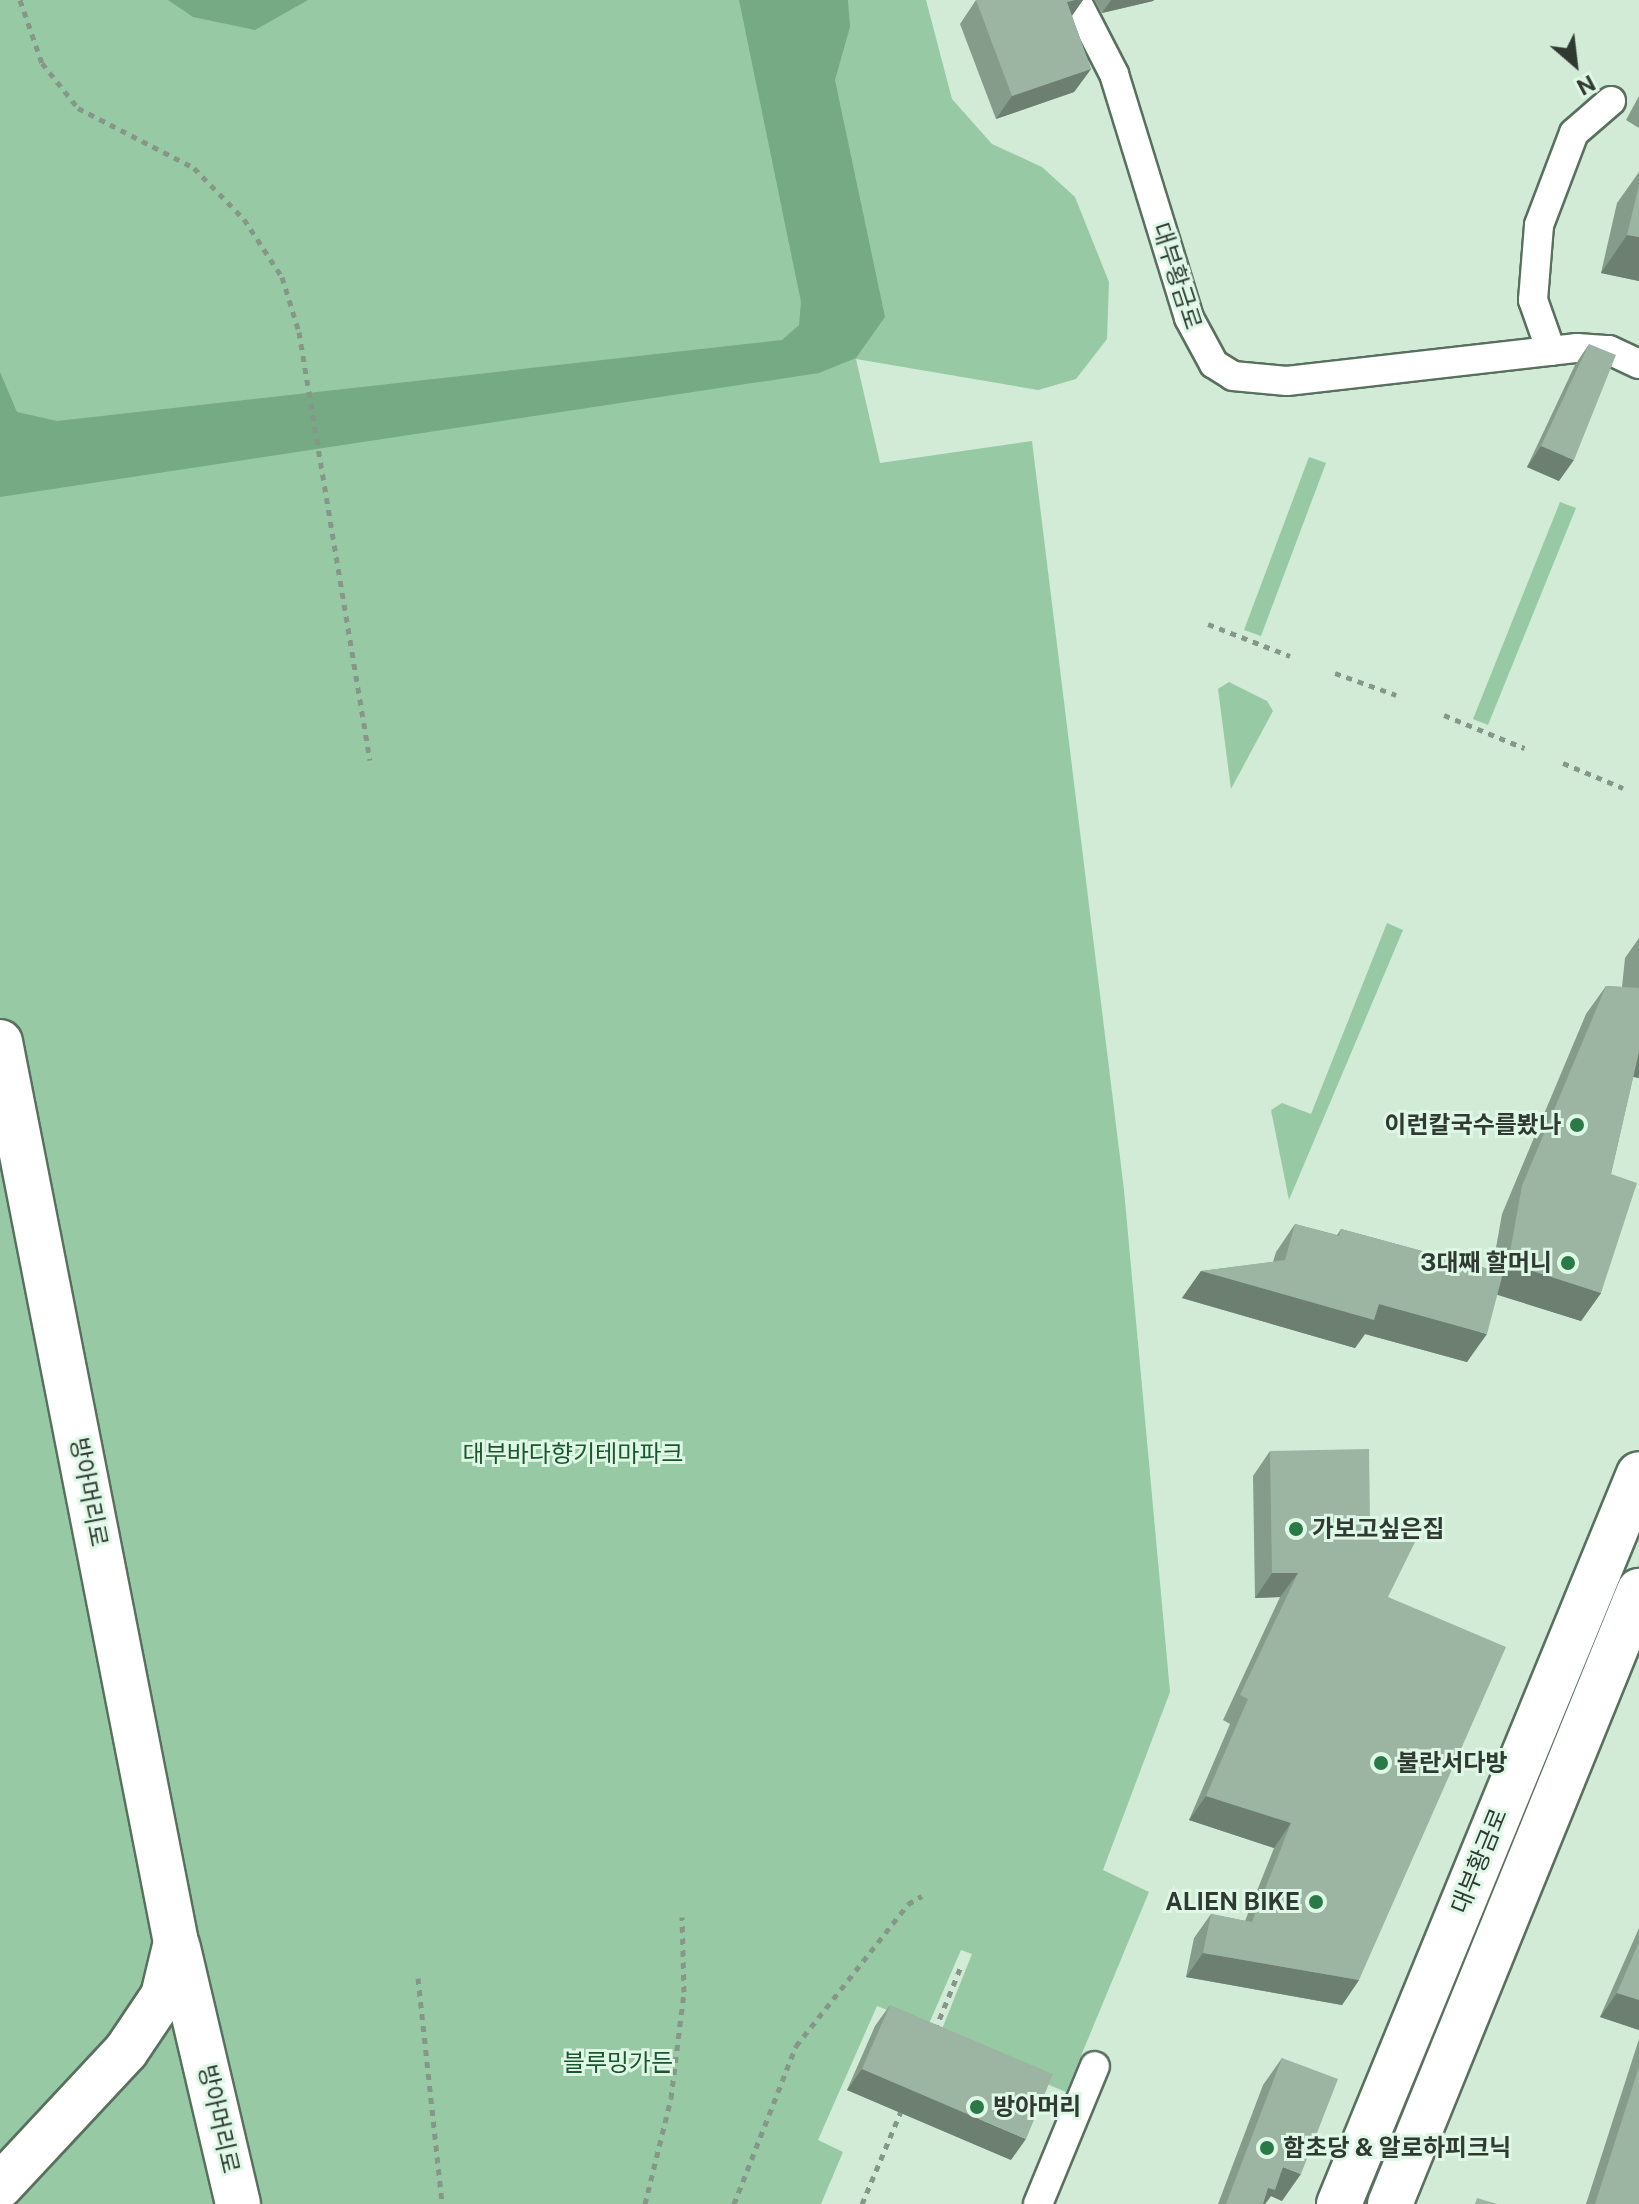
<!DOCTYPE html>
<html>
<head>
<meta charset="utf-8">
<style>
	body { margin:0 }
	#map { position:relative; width:1639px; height:2204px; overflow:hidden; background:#d1ebd7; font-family:"Public Sans","Noto Sans KR",sans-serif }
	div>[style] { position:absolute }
	.green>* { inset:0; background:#98c9a5 }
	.water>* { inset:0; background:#76aa84 }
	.path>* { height:5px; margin-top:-2.5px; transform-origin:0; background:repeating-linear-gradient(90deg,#859789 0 6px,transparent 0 12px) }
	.roads { filter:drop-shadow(2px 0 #59705f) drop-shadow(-2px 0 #59705f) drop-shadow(0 2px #59705f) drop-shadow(0 -2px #59705f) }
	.service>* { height:28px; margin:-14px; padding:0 14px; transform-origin:14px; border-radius:14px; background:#fff }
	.minor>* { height:44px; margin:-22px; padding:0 22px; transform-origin:22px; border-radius:22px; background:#fff }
	.secondary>* { height:44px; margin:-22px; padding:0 22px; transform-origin:22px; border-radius:22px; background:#fff }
	.wall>* { inset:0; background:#869c8b }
	.shaded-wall>* { inset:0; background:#6d7f71 }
	.building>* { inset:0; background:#9cb5a2 }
	.dots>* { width:22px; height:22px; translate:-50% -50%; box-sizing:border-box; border:4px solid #def8e5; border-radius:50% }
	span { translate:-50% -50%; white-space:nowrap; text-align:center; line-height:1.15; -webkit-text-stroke:6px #def8e5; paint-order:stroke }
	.street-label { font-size:24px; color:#303a33 }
	.poi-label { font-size:24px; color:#303a33; font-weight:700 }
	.right { translate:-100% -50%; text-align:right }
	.left { translate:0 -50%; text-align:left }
	.park-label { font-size:24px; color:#1b5631 }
	.north { position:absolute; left:1535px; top:24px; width:80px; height:80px; -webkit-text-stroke:6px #def8e5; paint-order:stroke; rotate:152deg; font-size:22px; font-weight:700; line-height:32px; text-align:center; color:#303a33 }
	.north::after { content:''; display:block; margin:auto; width:28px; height:36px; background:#303a33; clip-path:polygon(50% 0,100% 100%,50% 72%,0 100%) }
</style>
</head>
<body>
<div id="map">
	<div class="green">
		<i style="clip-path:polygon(0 0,926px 0,952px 99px,992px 144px,1042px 167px,1075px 197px,1109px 282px,1107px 339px,1076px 379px,1038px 390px,856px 359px,880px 463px,1032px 441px,1124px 1190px,1170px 1692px,1103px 1870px,1149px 1892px,1066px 2092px,938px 2039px,972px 1954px,961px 1950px,928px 2026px,877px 2006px,818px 2140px,843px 2152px,821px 2204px,0 2204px)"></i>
		<i style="clip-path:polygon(1309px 457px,1326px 463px,1261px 636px,1244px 630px)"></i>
		<i style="clip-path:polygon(1560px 502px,1576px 508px,1488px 725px,1473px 719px)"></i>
		<i style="clip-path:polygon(1229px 682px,1267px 701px,1273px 711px,1231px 789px,1218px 689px)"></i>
		<i style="clip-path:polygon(1387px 923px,1403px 930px,1289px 1200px,1271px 1110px,1282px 1103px,1311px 1114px)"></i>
	</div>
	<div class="water">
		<i style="clip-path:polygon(168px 0,308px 0,255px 30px,193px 17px)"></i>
		<i style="clip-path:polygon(739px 0,848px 0,850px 27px,835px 80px,885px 317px,856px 358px,819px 373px,0 497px,0 372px,17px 412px,57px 421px,782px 340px,799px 325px,801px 302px)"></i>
	</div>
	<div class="path">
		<i style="left:20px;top:0;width:67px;rotate:70.8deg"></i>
		<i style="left:42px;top:63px;width:58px;rotate:51.3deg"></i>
		<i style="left:78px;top:108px;width:131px;rotate:27.3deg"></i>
		<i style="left:194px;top:168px;width:71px;rotate:45.6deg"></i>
		<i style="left:244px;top:219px;width:69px;rotate:56.8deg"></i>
		<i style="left:282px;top:277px;width:58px;rotate:72.8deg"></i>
		<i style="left:299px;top:332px;width:434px;rotate:80.6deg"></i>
		<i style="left:1208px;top:624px;width:88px;rotate:21.3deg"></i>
		<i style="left:1335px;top:673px;width:65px;rotate:19.8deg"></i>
		<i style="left:1444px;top:715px;width:87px;rotate:22.4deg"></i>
		<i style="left:1563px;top:763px;width:65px;rotate:22.6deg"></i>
		<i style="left:418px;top:1978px;width:227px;rotate:83.9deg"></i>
		<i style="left:935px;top:2030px;width:71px;rotate:-67.8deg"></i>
		<i style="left:645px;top:2204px;width:109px;rotate:-76.2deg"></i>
		<i style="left:671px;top:2098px;width:107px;rotate:-83deg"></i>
		<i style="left:684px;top:1992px;width:75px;rotate:-91.5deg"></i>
		<i style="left:734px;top:2204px;width:170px;rotate:-68.6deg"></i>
		<i style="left:796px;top:2046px;width:181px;rotate:-51.7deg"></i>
		<i style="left:908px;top:1904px;width:16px;rotate:-30deg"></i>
		<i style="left:862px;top:2204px;width:103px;rotate:-67.2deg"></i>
	</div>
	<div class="roads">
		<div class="service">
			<i style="left:1076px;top:0;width:83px;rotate:62.8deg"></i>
			<i style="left:1114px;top:74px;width:255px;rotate:72.9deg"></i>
			<i style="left:1189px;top:318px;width:52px;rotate:61.5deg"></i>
			<i style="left:1214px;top:364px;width:22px;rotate:32deg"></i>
			<i style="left:1233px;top:376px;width:54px;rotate:5.3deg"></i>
			<i style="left:1287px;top:381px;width:292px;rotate:-6.5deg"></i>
			<i style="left:1577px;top:348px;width:32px;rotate:4deg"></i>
			<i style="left:1609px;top:350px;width:33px;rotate:25deg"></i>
			<i style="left:1551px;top:351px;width:54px;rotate:-109.4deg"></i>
			<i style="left:1533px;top:300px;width:75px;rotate:-85.4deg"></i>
			<i style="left:1539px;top:225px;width:98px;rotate:-69.2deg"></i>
			<i style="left:1574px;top:133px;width:49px;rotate:-40.9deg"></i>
			<i style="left:1038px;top:2204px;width:149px;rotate:-67.6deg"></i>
		</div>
		<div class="minor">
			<i style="left:0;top:1042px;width:917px;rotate:78.94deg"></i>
			<i style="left:176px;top:1942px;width:56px;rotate:103.5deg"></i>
			<i style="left:163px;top:1996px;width:66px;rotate:123.9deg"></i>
			<i style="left:126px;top:2051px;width:185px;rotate:133deg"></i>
			<i style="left:178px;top:1948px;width:263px;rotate:76.8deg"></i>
		</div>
		<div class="secondary">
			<i style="left:1339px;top:2204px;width:789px;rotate:-67.66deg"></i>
			<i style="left:1390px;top:2204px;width:662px;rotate:-67.89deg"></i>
		</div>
	</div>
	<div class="wall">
		<i style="clip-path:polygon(976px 0,1083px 0,1072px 16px,1091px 69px,1074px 92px,996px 119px,960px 24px)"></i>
		<i style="clip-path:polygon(1094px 0,1154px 0,1153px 1px,1102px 13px)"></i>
		<i style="clip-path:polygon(1639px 96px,1639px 128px,1626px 120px)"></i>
		<i style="clip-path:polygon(1639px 172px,1639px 281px,1601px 273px,1617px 203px)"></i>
		<i style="clip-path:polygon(1589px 344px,1559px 481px,1527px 467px,1575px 365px)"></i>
		<i style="clip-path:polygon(1639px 938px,1639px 1078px,1633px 1077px,1611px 1174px,1601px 1293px,1581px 1321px,1497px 1294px,1467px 1362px,1365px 1334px,1355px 1348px,1182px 1298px,1201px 1271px,1273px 1262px,1276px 1252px,1295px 1224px,1337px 1235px,1341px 1229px,1492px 1270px,1502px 1214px,1586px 1014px,1606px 986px,1622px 987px,1625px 958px)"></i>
		<i style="clip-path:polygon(1270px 1451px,1370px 1519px,1388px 1597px,1359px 1980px,1342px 2005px,1186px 1977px,1194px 1938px,1211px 1914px,1245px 1921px,1274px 1848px,1189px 1820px,1230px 1724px,1223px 1720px,1280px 1597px,1255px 1598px,1253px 1476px)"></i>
		<i style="clip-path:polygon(1639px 1928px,1639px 2030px,1600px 2017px)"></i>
		<i style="clip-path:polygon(890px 2005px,1011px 2160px,847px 2090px,875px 2026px)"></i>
		<i style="clip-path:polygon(1639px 2039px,1639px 2204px,1586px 2204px)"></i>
		<i style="clip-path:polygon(1282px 2058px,1282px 2201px,1271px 2196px,1265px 2204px,1218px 2204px,1263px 2085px)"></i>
	</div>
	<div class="shaded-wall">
		<i style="clip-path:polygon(1075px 0,1083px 0,1068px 21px,1067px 2px)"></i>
		<i style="clip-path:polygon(1111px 0,1154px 0,1153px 1px,1102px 13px)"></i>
		<i style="clip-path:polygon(1091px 69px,1074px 92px,996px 119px,1012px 96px)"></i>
		<i style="clip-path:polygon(1627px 235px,1639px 237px,1639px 281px,1601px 273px)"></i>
		<i style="clip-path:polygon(1541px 446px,1574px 460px,1559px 481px,1527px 467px)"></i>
		<i style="clip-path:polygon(1639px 1047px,1639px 1078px,1621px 1074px)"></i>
		<i style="clip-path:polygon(1508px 1263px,1601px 1293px,1581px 1321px,1488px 1292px)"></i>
		<i style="clip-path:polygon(1201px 1271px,1379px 1304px,1487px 1334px,1467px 1362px,1365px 1334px,1355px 1348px,1182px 1298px)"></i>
		<i style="clip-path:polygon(1272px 1573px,1298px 1573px,1280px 1597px,1255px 1598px)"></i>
		<i style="clip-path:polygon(1206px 1796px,1291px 1823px,1274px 1848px,1189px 1820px)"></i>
		<i style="clip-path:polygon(1203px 1953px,1359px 1980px,1342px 2005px,1186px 1977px)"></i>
		<i style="clip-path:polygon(1617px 1993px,1639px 2000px,1639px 2030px,1600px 2017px)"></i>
		<i style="clip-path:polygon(862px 2069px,1026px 2139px,1011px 2160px,847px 2090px)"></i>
		<i style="clip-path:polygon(1283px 2167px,1301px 2174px,1282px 2201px,1271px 2196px,1265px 2204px,1257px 2204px)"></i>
	</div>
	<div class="building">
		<i style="clip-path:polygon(976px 0,1075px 0,1067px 2px,1091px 69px,1012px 96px)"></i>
		<i style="clip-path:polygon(1639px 185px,1639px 237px,1627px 235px)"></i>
		<i style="clip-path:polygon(1589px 344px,1616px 355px,1574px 460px,1541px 446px)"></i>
		<i style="clip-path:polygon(1606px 986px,1639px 988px,1639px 1052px,1611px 1174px,1637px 1183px,1601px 1293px,1508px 1263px,1522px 1186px)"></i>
		<i style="clip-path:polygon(1295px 1224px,1339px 1236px,1341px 1229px,1503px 1273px,1487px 1334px,1379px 1304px,1374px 1320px,1201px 1271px,1285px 1260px)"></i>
		<i style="clip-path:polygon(1369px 1449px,1370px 1519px,1416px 1540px,1388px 1597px,1506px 1647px,1359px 1980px,1203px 1953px,1211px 1914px,1252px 1922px,1291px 1823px,1206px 1796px,1248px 1699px,1240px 1695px,1298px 1573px,1272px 1573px,1270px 1451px)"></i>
		<i style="clip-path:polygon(1639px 1942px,1639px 2000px,1617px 1993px)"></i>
		<i style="clip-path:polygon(890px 2005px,1053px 2074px,1026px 2139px,862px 2069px)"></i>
		<i style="clip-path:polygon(1282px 2058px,1338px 2079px,1301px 2174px,1283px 2167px,1275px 2190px,1268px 2188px,1263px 2204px,1226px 2204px)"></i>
		<i style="clip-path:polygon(1639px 2067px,1639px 2204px,1595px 2204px)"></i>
		<i style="clip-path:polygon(1477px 2198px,1497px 2204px,1475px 2204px)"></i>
	</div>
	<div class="dots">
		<i style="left:1577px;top:1125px;background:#2c7948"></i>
		<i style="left:1568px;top:1263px;background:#2c7948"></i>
		<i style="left:1296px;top:1529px;background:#2c7948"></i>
		<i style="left:1381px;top:1763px;background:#2c7948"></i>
		<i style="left:1316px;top:1902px;background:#2c7948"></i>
		<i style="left:977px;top:2107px;background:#2c7948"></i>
		<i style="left:1267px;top:2148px;background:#2c7948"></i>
	</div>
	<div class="street-label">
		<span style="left:1177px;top:276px;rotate:72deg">대부황금로</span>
		<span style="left:89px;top:1492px;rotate:79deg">방아머리로</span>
		<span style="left:1479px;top:1861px;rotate:-68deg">대부황금로</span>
		<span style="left:219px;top:2119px;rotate:77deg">방아머리로</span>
	</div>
	<div class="poi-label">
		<span class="right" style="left:1561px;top:1125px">이런칼국수를봤나</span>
		<span class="right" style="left:1552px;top:1263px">3대째 할머니</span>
		<span class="left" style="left:1312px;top:1529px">가보고싶은집</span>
		<span class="left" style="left:1397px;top:1763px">불란서다방</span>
		<span class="right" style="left:1300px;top:1902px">ALIEN BIKE</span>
		<span class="left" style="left:993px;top:2107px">방아머리</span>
		<span class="left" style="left:1283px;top:2148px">함초당 &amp; 알로하피크닉</span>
	</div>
	<div class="park-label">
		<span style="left:573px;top:1454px">대부바다향기테마파크</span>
		<span style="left:618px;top:2063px">블루밍가든</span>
	</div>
	<div class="north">N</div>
</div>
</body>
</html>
